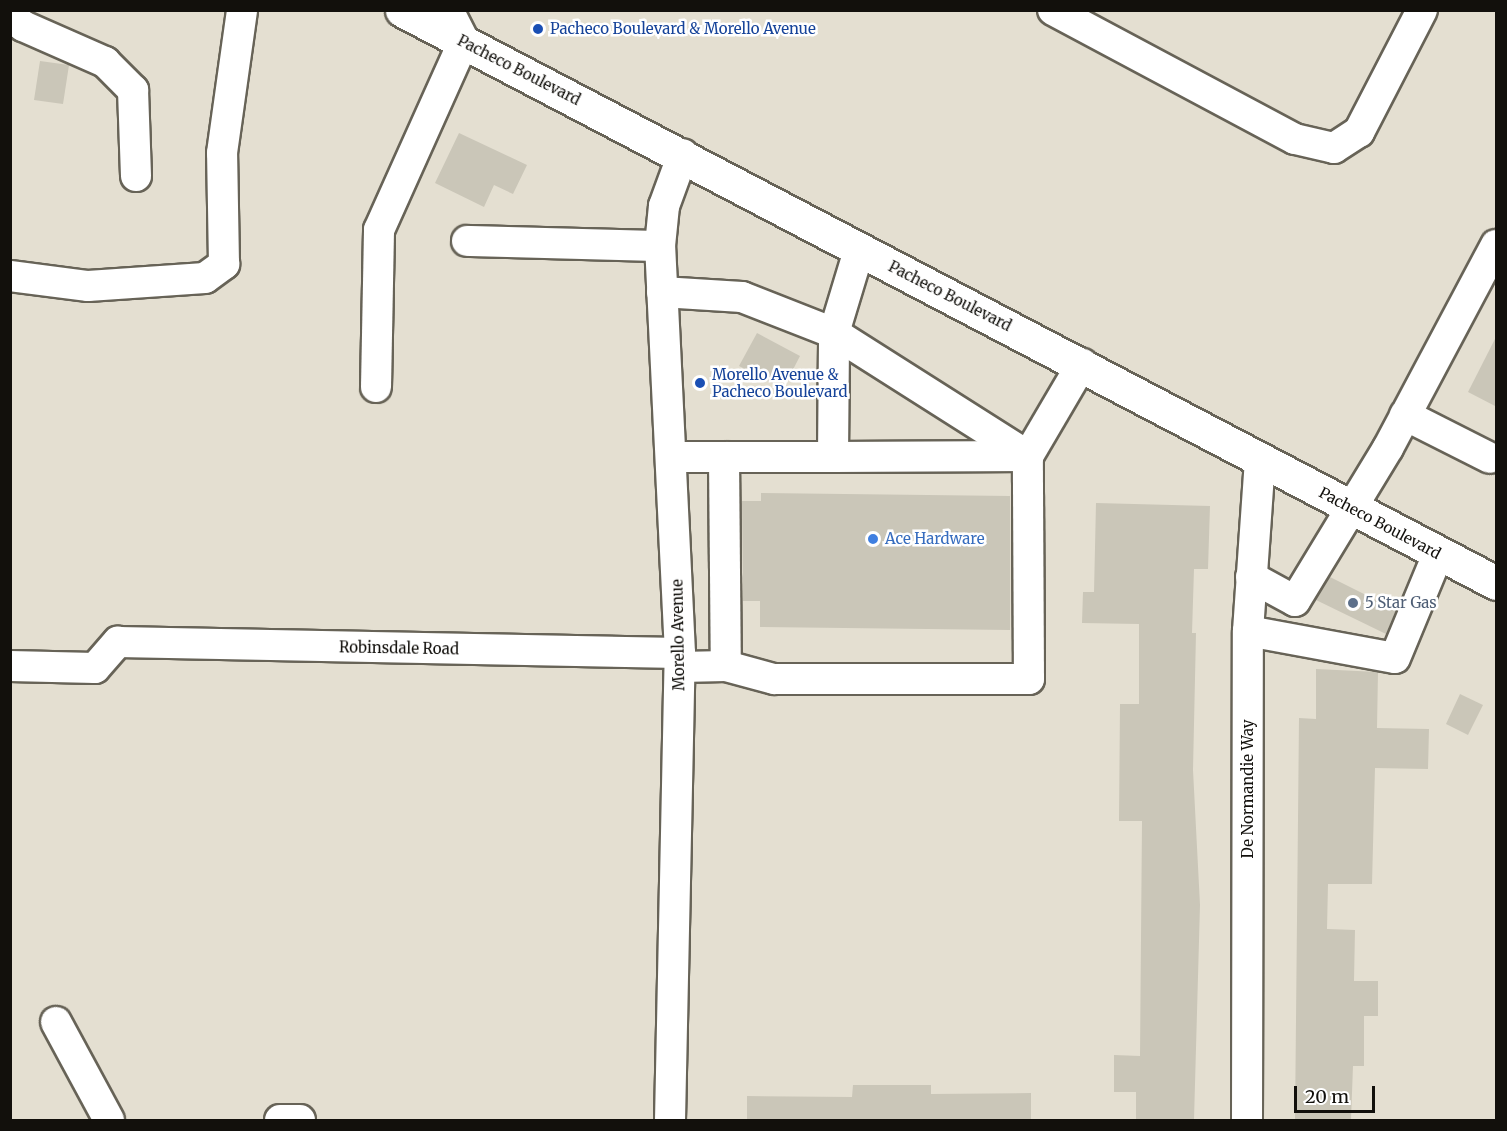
<!DOCTYPE html>
<html>
<head>
<meta charset="utf-8">
<style>
	body { margin:0 }
	#map { position:relative; width:1507px; height:1131px; overflow:hidden; background:#e4dfd1; font-family:Merriweather,serif }
	div>[style] { position:absolute }
	.building>* { inset:0; background:#cac6b8 }
	.roads { filter:drop-shadow(2px 0 #676357) drop-shadow(-2px 0 #676357) drop-shadow(0 2px #676357) drop-shadow(0 -2px #676357) }
	.minor>* { height:30px; margin:-15px; padding:0 15px; transform-origin:15px; border-radius:15px; background:#fff }
	.major>* { height:33px; margin:-16.5px; padding:0 16.5px; transform-origin:16.5px; border-radius:16.5px; background:#fff }
	.dots>* { width:16px; height:16px; translate:-50% -50%; box-sizing:border-box; border:3px solid #fff; border-radius:50% }
	span { translate:-50% -50%; white-space:nowrap; text-align:center; line-height:1.15; -webkit-text-stroke:5px #fff; paint-order:stroke }
	.transit-label { font-size:15px; color:#164399 }
	.left { translate:0 -50%; text-align:left }
	.street-label { font-size:15px; color:#12100c }
	.shop-label { font-size:15px; color:#366cbe }
	.service-label { font-size:15px; color:#4e5e75 }
	.frame { position:absolute; inset:0; border:12px solid #12100c; pointer-events:none }
	.scale { position:absolute; left:1294px; top:1086px; width:81px; height:27px; box-sizing:border-box; border:3px solid #12100c; border-top:0; padding-left:8px; font-size:18px; line-height:21px; white-space:nowrap; color:#12100c; -webkit-text-stroke:4px #fff; paint-order:stroke }
</style>
</head>
<body>
<div id="map">
	<div class="building">
		<i style="clip-path:polygon(40px 61px,69px 65px,63px 104px,34px 100px)"></i>
		<i style="clip-path:polygon(459px 133px,527px 165px,513px 194px,494px 185px,484px 207px,435px 183px)"></i>
		<i style="clip-path:polygon(757px 333px,800px 356px,783px 389px,739px 366px)"></i>
		<i style="clip-path:polygon(1497px 335px,1497px 407px,1468px 392px)"></i>
		<i style="clip-path:polygon(761px 493px,1010px 496px,1010px 630px,760px 627px,760px 601px,743px 601px,742px 501px,761px 501px)"></i>
		<i style="clip-path:polygon(1096px 503px,1210px 506px,1208px 569px,1194px 569px,1192px 633px,1196px 633px,1193px 770px,1200px 905px,1194px 1120px,1136px 1120px,1136px 1092px,1114px 1092px,1114px 1055px,1140px 1056px,1142px 821px,1119px 821px,1120px 704px,1139px 704px,1139px 624px,1082px 623px,1083px 592px,1094px 592px)"></i>
		<i style="clip-path:polygon(1330px 577px,1396px 610px,1386px 634px,1316px 600px)"></i>
		<i style="clip-path:polygon(1316px 669px,1378px 672px,1377px 728px,1429px 729px,1428px 769px,1375px 768px,1372px 884px,1328px 884px,1327px 929px,1355px 930px,1354px 981px,1378px 981px,1378px 1016px,1364px 1016px,1364px 1066px,1353px 1066px,1351px 1120px,1295px 1120px,1299px 718px,1316px 719px)"></i>
		<i style="clip-path:polygon(1460px 694px,1483px 705px,1468px 735px,1446px 724px)"></i>
		<i style="clip-path:polygon(853px 1085px,931px 1085px,931px 1094px,1031px 1093px,1031px 1120px,747px 1120px,747px 1096px,852px 1097px)"></i>
	</div>
	<div class="roads">
		<div class="minor">
			<i style="left:1053px;top:10px;width:274px;rotate:28.1deg"></i>
			<i style="left:1295px;top:139px;width:40px;rotate:13deg"></i>
			<i style="left:1334px;top:148px;width:30px;rotate:-33deg"></i>
			<i style="left:1359px;top:132px;width:137px;rotate:-62.7deg"></i>
			<i style="left:10px;top:15px;width:17px;rotate:40deg"></i>
			<i style="left:23px;top:26px;width:90px;rotate:23.7deg"></i>
			<i style="left:105px;top:62px;width:40px;rotate:45deg"></i>
			<i style="left:133px;top:90px;width:86px;rotate:88deg"></i>
			<i style="left:467px;top:241px;width:193px;rotate:1.5deg"></i>
			<i style="left:10px;top:276px;width:79px;rotate:7.3deg"></i>
			<i style="left:88px;top:286px;width:117px;rotate:-3.9deg"></i>
			<i style="left:205px;top:278px;width:24px;rotate:-36deg"></i>
			<i style="left:224px;top:264px;width:111px;rotate:-91deg"></i>
			<i style="left:222px;top:153px;width:144px;rotate:-82deg"></i>
			<i style="left:662px;top:292px;width:80px;rotate:3.6deg"></i>
			<i style="left:742px;top:297px;width:99px;rotate:21.4deg"></i>
			<i style="left:834px;top:333px;width:230px;rotate:32.4deg"></i>
			<i style="left:1028px;top:456px;width:195px;rotate:179.7deg"></i>
			<i style="left:376px;top:387px;width:157px;rotate:-88.9deg"></i>
			<i style="left:379px;top:230px;width:207px;rotate:-65.8deg"></i>
			<i style="left:464px;top:41px;width:35px;rotate:-117deg"></i>
			<i style="left:1405px;top:415px;width:95px;rotate:26.8deg"></i>
			<i style="left:672px;top:457px;width:161px"></i>
			<i style="left:833px;top:457px;width:124px;rotate:-89.5deg"></i>
			<i style="left:834px;top:333px;width:87px;rotate:-73.2deg"></i>
			<i style="left:724px;top:457px;width:209px;rotate:89.5deg"></i>
			<i style="left:1251px;top:577px;width:50px;rotate:28.6deg"></i>
			<i style="left:1295px;top:601px;width:179px;rotate:-58.7deg"></i>
			<i style="left:1388px;top:448px;width:230px;rotate:-62deg"></i>
			<i style="left:1248px;top:631px;width:149px;rotate:10.4deg"></i>
			<i style="left:1395px;top:658px;width:113px;rotate:-67.5deg"></i>
			<i style="left:10px;top:666px;width:85px;rotate:1.3deg"></i>
			<i style="left:95px;top:668px;width:35px;rotate:-49deg"></i>
			<i style="left:118px;top:642px;width:562px;rotate:1.12deg"></i>
			<i style="left:680px;top:667px;width:46px;rotate:-1.2deg"></i>
			<i style="left:726px;top:666px;width:50px;rotate:15.2deg"></i>
			<i style="left:774px;top:679px;width:255px"></i>
			<i style="left:1029px;top:679px;width:223px;rotate:-90.3deg"></i>
			<i style="left:1028px;top:456px;width:107px;rotate:-59.6deg"></i>
			<i style="left:56px;top:1022px;width:111px;rotate:61.6deg"></i>
			<i style="left:280px;top:1120px;width:20px"></i>
			<i style="left:670px;top:1120px;width:467px;rotate:-88.8deg"></i>
			<i style="left:680px;top:653px;width:407px;rotate:-92.8deg"></i>
			<i style="left:660px;top:246px;width:40px;rotate:-84.3deg"></i>
			<i style="left:664px;top:206px;width:55px;rotate:-69.9deg"></i>
			<i style="left:1247px;top:1120px;width:489px;rotate:-89.9deg"></i>
			<i style="left:1248px;top:631px;width:173px;rotate:-86deg"></i>
		</div>
		<div class="major">
			<i style="left:402px;top:10px;width:1235px;rotate:27.64deg"></i>
		</div>
	</div>
	<div class="dots">
		<i style="left:538px;top:29px;background:#1a4fb4"></i>
		<i style="left:700px;top:383px;background:#1a4fb4"></i>
		<i style="left:873px;top:539px;background:#3f7fe0"></i>
		<i style="left:1353px;top:603px;background:#5c6f8a"></i>
	</div>
	<div class="transit-label">
		<span class="left" style="left:550px;top:29px">Pacheco Boulevard &amp; Morello Avenue</span>
		<span class="left" style="left:712px;top:383px">Morello Avenue &amp;<br>Pacheco Boulevard</span>
	</div>
	<div class="street-label">
		<span style="left:519px;top:70px;rotate:27deg">Pacheco Boulevard</span>
		<span style="left:950px;top:296px;rotate:27deg">Pacheco Boulevard</span>
		<span style="left:1380px;top:523px;rotate:28deg">Pacheco Boulevard</span>
		<span style="left:678px;top:635px;rotate:-91deg">Morello Avenue</span>
		<span style="left:399px;top:648px;rotate:1deg">Robinsdale Road</span>
		<span style="left:1248px;top:789px;rotate:-90deg">De Normandie Way</span>
	</div>
	<div class="shop-label">
		<span class="left" style="left:885px;top:539px">Ace Hardware</span>
	</div>
	<div class="service-label">
		<span class="left" style="left:1365px;top:603px">5 Star Gas</span>
	</div>
	<div class="frame"></div>
	<div class="scale">20 m</div>
</div>
</body>
</html>
